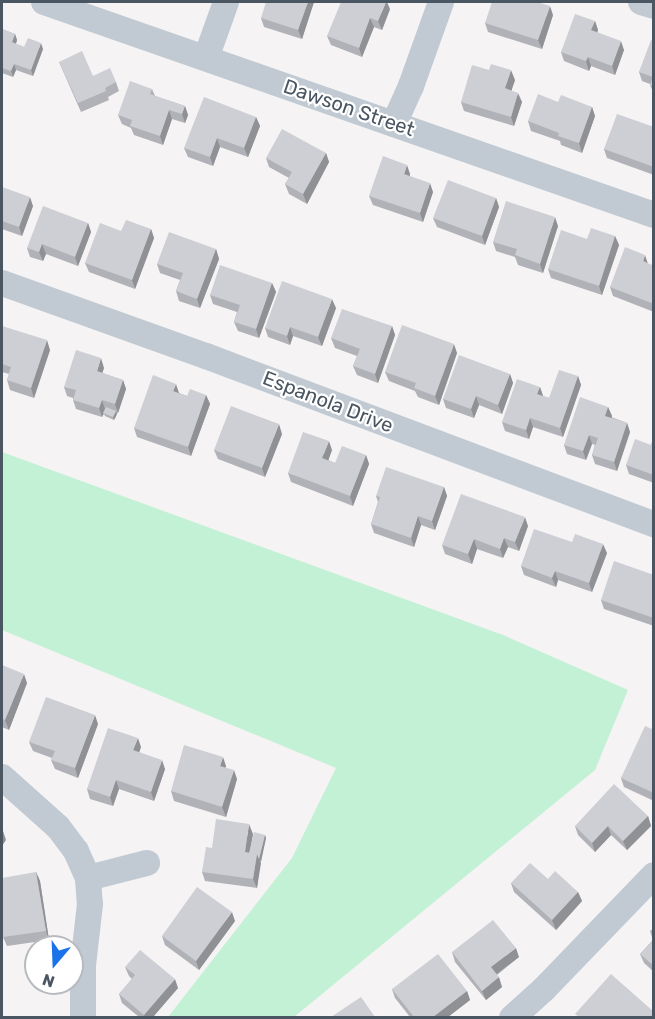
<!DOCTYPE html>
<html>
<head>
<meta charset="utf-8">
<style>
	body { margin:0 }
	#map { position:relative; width:655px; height:1019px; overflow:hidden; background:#f5f3f3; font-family:Rubik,sans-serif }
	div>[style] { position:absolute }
	.green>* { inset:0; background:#c3f1d5 }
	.minor>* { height:26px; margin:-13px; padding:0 13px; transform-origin:13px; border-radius:13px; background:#c1cad2 }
	.wall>* { inset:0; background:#b0b2b7 }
	.shaded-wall>* { inset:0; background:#909195 }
	.building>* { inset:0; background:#cdcfd5 }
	span { translate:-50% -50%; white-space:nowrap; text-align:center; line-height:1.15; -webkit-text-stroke:4.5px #fff; paint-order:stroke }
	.street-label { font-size:20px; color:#4a5661 }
	.frame { position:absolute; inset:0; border:3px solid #4a5661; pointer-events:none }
	.north { position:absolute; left:24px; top:935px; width:60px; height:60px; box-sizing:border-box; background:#fff; border:2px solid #b7bbc0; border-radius:50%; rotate:199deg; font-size:16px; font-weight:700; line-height:24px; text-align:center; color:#4a5661 }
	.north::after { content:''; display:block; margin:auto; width:21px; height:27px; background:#1a73e8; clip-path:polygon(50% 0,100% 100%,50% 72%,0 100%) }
</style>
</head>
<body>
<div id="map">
	<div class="green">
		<i style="clip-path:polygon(2px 452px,503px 635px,628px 690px,595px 770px,294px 1017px,168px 1017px,292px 858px,336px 768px,2px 630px)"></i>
	</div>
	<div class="minor">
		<i style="left:44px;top:2px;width:646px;rotate:19.25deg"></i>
		<i style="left:641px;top:2px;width:14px;rotate:17deg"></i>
		<i style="left:206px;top:58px;width:59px;rotate:-70.3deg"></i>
		<i style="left:394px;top:124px;width:42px;rotate:-65.9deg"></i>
		<i style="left:411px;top:86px;width:89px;rotate:-70.3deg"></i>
		<i style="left:2px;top:283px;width:217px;rotate:19.7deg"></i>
		<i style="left:206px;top:356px;width:478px;rotate:20.6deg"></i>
		<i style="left:2px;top:777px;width:75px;rotate:41.8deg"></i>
		<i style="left:58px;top:827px;width:30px;rotate:53deg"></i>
		<i style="left:76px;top:851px;width:30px;rotate:66deg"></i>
		<i style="left:88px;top:878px;width:26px;rotate:86deg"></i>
		<i style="left:90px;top:904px;width:61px;rotate:96.5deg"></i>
		<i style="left:83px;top:965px;width:53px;rotate:90deg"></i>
		<i style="left:88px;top:878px;width:61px;rotate:-14.3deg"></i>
		<i style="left:512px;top:1018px;width:43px;rotate:-42.2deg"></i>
		<i style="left:544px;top:989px;width:158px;rotate:-46deg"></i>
	</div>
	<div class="wall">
		<i style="clip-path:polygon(314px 2px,302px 39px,264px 27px,261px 18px)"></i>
		<i style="clip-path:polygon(390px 9px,382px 30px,374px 27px,362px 57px,331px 45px,327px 36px)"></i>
		<i style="clip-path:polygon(553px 15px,542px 49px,488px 32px,485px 23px)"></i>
		<i style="clip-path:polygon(595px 21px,598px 30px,597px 32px,624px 50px,615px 75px,591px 66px,589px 71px,564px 61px,561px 52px)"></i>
		<i style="clip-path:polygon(2px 29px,15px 34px,17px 40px,16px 44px,24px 47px,43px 49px,33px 76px,16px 70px,13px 77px,2px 73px)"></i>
		<i style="clip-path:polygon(654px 41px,654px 94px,650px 85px,650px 84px,642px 81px,639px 72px)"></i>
		<i style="clip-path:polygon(59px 62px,93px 76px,116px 82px,119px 91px,108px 97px,109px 100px,81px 112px)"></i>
		<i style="clip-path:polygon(515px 80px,511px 90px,522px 102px,514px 126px,464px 111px,461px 102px)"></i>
		<i style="clip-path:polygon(152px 89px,155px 96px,185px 106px,188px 115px,185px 123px,172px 119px,163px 145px,134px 135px,131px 128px,122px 124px,118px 115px)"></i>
		<i style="clip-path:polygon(558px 102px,592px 107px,595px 116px,582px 153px,561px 145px,560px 141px,531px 131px,528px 121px)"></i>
		<i style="clip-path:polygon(256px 117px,260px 126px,248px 157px,220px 147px,213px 166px,188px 157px,184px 148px)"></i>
		<i style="clip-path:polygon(654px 127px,654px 175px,607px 158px,604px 149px)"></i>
		<i style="clip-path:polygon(326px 153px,329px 162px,307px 204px,289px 194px,285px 184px,289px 178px,269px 167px,266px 158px)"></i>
		<i style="clip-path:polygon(410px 174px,410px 176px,433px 192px,423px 222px,373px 205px,369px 196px)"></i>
		<i style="clip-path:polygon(2px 187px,33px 206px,22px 236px,2px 229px)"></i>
		<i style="clip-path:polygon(496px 198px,499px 207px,485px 245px,437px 227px,433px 218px)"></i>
		<i style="clip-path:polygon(88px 223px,91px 232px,78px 266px,46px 254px,43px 261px,30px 257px,27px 248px)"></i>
		<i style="clip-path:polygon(558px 226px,543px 273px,518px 265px,515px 257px,496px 251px,493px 242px)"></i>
		<i style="clip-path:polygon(151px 229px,154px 238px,135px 289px,89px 272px,85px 263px)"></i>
		<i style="clip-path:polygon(615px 236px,619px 245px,602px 295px,551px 278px,548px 269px,587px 239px)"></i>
		<i style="clip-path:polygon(216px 249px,219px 259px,200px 308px,179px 301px,176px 291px,180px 280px,160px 273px,157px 264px)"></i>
		<i style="clip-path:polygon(648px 264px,654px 266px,654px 312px,613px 296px,610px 287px)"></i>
		<i style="clip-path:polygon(272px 283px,276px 292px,259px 338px,238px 331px,234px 322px,237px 312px,213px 304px,210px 295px)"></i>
		<i style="clip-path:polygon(336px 308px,322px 346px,293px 336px,290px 345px,268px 337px,265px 328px)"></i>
		<i style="clip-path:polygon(2px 326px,50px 350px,34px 398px,10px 390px,7px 380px,9px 374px,2px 372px)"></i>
		<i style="clip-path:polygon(392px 326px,395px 335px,378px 383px,357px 375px,353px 366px,357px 356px,335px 348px,331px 338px)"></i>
		<i style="clip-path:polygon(457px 353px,439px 405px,418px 397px,415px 391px,389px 381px,385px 372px)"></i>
		<i style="clip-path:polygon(104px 368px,102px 373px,123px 380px,126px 389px,118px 413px,116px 413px,117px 414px,114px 420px,105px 416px,104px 414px,102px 417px,76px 409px,73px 400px,73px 398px,67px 396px,64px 387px)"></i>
		<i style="clip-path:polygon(510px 374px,513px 383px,502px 414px,479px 405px,474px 418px,446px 408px,443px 399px)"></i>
		<i style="clip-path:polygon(578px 376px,581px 385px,563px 437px,533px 427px,529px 439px,505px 431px,502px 422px,540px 387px,543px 396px,549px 398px)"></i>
		<i style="clip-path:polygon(179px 393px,187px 396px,206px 395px,210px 404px,191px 456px,137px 437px,134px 428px)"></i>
		<i style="clip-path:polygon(608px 407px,612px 416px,611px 417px,627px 423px,630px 432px,617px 471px,595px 464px,592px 455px,595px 445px,592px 444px,586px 460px,567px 454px,564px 445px)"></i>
		<i style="clip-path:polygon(282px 434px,265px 477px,218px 459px,214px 450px)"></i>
		<i style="clip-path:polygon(654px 437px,654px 483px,629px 474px,626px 465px,651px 445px)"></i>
		<i style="clip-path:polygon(332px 450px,328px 460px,335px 463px,366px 455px,369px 464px,353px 506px,291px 482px,288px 473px)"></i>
		<i style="clip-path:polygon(444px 487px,447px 496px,435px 530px,421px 525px,414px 547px,374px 533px,371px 524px,378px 502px,376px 496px)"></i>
		<i style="clip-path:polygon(528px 526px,519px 551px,508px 547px,503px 558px,477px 549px,472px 564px,445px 554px,442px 545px)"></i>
		<i style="clip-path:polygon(572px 542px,607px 553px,592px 592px,558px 580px,556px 587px,524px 575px,521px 566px)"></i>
		<i style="clip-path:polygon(654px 575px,654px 626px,604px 609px,601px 600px)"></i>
		<i style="clip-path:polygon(2px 665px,27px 683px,9px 730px,2px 727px)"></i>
		<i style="clip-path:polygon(98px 724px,78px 778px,55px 769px,51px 760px,52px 758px,33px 751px,29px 742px)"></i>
		<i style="clip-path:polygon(654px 730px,654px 801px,624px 787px,621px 778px)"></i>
		<i style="clip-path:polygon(141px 747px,139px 752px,165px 769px,154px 801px,119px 789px,113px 806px,90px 799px,87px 789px)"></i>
		<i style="clip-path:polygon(226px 766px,226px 768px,237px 779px,226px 817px,174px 801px,171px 791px)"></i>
		<i style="clip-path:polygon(648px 816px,651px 826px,627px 850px,611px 835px,595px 852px,578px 835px,575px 826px)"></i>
		<i style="clip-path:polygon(253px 834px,251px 844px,265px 835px,266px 838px,260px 862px,257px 888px,205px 881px,202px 872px,212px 848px)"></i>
		<i style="clip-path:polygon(36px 872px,40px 881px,49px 940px,7px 946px,3px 937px)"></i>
		<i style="clip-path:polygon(511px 883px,578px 892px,582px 901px,556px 930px,514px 892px)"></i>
		<i style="clip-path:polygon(235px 921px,199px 970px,165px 945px,162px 936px)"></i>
		<i style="clip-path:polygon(654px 928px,654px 972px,644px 963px,640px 954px,653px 940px,650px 931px)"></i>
		<i style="clip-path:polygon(452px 952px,519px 957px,497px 975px,502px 987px,486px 1000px,455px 962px)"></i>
		<i style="clip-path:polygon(125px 967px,178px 988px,153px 1017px,139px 1017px,122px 1003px,119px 994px,132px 979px,129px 976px)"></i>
		<i style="clip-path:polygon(392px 989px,467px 991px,470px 1000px,448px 1017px,410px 1017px,395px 998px)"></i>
	</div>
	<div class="shaded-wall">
		<i style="clip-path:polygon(308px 2px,314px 2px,302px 39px,298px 30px)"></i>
		<i style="clip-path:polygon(386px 2px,387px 2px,390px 9px,382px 30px,378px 21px)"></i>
		<i style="clip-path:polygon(550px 6px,553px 15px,542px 49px,538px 40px)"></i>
		<i style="clip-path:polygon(370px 18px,374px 27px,362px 57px,359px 48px)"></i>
		<i style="clip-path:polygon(595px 21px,598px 30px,595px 39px,591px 30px)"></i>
		<i style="clip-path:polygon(15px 34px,17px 40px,14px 49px,12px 42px)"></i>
		<i style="clip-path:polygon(621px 41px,624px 50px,615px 75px,612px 66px)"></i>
		<i style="clip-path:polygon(41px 43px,43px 49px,33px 76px,31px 70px)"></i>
		<i style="clip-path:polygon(588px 57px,591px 66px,589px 71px,586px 61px)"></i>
		<i style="clip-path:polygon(14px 64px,16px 70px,13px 77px,11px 71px)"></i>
		<i style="clip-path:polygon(511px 70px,515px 80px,509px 98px,505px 88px)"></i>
		<i style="clip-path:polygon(518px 93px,522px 102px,514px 126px,511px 117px)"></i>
		<i style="clip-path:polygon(185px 106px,188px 115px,185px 123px,182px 114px)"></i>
		<i style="clip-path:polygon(592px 107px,595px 116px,582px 153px,579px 143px)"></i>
		<i style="clip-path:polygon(169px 110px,172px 119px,163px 145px,160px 136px)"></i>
		<i style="clip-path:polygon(256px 117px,260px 126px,248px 157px,244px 148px)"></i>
		<i style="clip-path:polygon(217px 138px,220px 147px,213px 166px,210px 157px)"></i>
		<i style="clip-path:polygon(326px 153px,329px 162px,307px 204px,303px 194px)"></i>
		<i style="clip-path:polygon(407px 165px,410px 174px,407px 183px,404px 174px)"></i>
		<i style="clip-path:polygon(430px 183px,433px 192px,423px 222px,420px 213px)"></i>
		<i style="clip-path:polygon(30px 197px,33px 206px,22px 236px,19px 227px)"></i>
		<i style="clip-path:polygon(496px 198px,499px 207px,485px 245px,482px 236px)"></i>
		<i style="clip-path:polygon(555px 217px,558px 226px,543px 273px,540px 264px)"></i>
		<i style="clip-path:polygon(88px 223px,91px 232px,78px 266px,75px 257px)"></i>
		<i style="clip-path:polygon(151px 229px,154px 238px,135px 289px,132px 280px)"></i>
		<i style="clip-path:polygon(615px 236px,619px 245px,602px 295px,599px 286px)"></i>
		<i style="clip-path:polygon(42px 244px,46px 254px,43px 261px,39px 252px)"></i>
		<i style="clip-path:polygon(216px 249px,219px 259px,200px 308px,197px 299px)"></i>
		<i style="clip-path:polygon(645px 255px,648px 264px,643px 261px)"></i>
		<i style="clip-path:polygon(272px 283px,276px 292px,259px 338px,256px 329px)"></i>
		<i style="clip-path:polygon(332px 299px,336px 308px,322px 346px,318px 337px)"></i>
		<i style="clip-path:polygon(392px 326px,395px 335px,378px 383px,375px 374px)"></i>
		<i style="clip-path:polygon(290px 327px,293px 336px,290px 345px,287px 336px)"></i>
		<i style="clip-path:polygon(47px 340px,50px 350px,34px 398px,31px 388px)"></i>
		<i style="clip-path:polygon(454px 344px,457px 353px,439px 405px,435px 396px)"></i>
		<i style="clip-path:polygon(101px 358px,104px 368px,100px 380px,97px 371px)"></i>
		<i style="clip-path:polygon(510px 374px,513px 383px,502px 414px,498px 405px)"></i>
		<i style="clip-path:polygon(578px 376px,581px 385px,563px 437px,560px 428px)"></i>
		<i style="clip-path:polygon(123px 380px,126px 389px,118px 413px,115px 404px)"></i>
		<i style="clip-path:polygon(176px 384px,179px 393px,176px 400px,173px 391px)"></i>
		<i style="clip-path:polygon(540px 387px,543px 396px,541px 403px,537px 394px)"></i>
		<i style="clip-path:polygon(206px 395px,210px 404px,191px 456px,188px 447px)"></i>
		<i style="clip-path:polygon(476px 396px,479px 405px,474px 418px,471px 409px)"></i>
		<i style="clip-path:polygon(102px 400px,105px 409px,102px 417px,99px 408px)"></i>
		<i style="clip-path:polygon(608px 407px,612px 416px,609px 425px,605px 416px)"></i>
		<i style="clip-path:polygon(116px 411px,117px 414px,114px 420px,113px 417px)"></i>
		<i style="clip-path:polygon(530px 418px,533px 427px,529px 439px,526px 430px)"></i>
		<i style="clip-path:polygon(627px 423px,630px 432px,617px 471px,614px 462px)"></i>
		<i style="clip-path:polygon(279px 424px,282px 434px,265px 477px,262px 468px)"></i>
		<i style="clip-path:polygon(589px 435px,592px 444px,586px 460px,583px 451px)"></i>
		<i style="clip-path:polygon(329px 441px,332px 450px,326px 467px,322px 458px)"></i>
		<i style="clip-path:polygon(366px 455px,369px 464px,353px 506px,350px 496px)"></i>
		<i style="clip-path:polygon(444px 487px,447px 496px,435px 530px,432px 521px)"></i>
		<i style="clip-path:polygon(418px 516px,421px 525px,414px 547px,411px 538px)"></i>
		<i style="clip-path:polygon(525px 517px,528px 526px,519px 551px,515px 542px)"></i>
		<i style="clip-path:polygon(504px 538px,508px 547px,503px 558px,500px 549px)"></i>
		<i style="clip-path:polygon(474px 539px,477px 549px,472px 564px,468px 554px)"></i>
		<i style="clip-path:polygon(603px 544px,607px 553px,592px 592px,589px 583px)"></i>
		<i style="clip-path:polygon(555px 571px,558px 580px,556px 587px,552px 578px)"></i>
		<i style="clip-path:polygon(24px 674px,27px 683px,9px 730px,5px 720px)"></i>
		<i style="clip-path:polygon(95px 715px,98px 724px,78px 778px,75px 768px)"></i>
		<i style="clip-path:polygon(138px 738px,141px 747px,137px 759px,133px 750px)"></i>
		<i style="clip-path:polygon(223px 757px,226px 766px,223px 775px,220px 766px)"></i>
		<i style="clip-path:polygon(162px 760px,165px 769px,154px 801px,151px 792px)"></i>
		<i style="clip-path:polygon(234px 770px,237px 779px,226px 817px,222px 807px)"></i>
		<i style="clip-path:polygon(116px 780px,119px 789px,113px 806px,110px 797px)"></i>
		<i style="clip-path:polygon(648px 816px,651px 826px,627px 850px,623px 841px)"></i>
		<i style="clip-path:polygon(249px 824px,253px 834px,249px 857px,245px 852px)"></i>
		<i style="clip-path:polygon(608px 826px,611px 835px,595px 852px,592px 843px)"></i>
		<i style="clip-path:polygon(3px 831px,6px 840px,2px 846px,2px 833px)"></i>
		<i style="clip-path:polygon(265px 835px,266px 838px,261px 862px,259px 859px)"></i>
		<i style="clip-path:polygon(257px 854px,261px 863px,257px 888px,253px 879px)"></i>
		<i style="clip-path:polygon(36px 872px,40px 881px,49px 940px,46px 931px)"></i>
		<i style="clip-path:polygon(578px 892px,582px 901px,556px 930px,552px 920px)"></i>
		<i style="clip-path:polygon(232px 912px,235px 921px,199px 970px,196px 961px)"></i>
		<i style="clip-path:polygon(516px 948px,519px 957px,494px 976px,491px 967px)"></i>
		<i style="clip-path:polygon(499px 977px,502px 987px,486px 1000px,482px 991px)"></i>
		<i style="clip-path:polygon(175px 979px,178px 988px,153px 1017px,145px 1017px,144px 1015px)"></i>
		<i style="clip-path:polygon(467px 991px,470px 1000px,448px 1017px,433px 1017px)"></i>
	</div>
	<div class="building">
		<i style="clip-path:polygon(266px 2px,308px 2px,298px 30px,261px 18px)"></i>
		<i style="clip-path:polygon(341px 2px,386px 2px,378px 21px,370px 18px,359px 48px,327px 36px)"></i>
		<i style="clip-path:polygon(492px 2px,537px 2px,550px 6px,538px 40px,485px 23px)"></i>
		<i style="clip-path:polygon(575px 14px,595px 21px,591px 30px,621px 41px,612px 66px,588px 57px,586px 61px,561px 52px)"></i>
		<i style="clip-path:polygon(2px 29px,15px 34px,12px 42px,24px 47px,28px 38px,41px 43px,31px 70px,14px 64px,11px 71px,2px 68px)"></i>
		<i style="clip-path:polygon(651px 40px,654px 41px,654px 87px,650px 85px,653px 77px,639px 72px)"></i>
		<i style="clip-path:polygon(82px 51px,93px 76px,110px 68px,116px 82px,105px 88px,106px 91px,78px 103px,59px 62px)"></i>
		<i style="clip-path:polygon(491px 64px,511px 70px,505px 88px,518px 93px,511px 117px,461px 102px,472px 65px,489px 70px)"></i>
		<i style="clip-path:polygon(130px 81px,152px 89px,150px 94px,185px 106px,182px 114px,169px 110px,160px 136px,130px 126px,132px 120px,118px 115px)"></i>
		<i style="clip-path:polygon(538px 94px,558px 102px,561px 95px,592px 107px,579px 143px,558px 136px,559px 133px,528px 121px)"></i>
		<i style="clip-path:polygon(204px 97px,256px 117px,244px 148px,217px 138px,210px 157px,184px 148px)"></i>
		<i style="clip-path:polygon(617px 114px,654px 127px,654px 167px,604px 149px)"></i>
		<i style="clip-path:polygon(282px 129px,326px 153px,303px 194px,285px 184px,292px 172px,266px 158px)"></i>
		<i style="clip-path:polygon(383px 156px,407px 165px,404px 174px,430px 183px,420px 213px,369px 196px)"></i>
		<i style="clip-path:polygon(448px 180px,496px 198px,482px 236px,433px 218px)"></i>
		<i style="clip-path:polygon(2px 187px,30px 197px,19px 227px,2px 221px)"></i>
		<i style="clip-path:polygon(506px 201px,555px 217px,540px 264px,515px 255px,517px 249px,493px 242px)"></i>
		<i style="clip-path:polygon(43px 206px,88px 223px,75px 257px,42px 244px,39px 252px,27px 248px)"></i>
		<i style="clip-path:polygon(126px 220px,151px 229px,132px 280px,85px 263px,100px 223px,121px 231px)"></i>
		<i style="clip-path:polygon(591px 228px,615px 236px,599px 286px,548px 269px,561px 230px,587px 239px)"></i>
		<i style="clip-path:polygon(169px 232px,216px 249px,197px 299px,176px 291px,183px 273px,157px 264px)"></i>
		<i style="clip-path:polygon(625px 247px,645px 255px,643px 261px,654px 266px,654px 304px,610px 287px)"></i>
		<i style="clip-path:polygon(220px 265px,272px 283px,256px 329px,234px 322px,240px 305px,210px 295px)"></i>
		<i style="clip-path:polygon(282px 281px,332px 299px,318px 337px,290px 327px,287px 336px,265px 328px)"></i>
		<i style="clip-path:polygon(342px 309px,392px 326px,375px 374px,353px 366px,360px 349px,331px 338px)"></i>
		<i style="clip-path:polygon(402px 325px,454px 344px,435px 396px,414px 388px,416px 383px,385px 372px)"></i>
		<i style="clip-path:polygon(2px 326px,47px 340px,31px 388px,7px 380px,11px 367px,2px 364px)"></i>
		<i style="clip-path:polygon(76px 350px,101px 358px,97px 371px,123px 380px,115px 404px,102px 400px,99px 408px,73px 400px,76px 390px,64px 387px)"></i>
		<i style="clip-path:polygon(459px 355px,510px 374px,498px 405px,476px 396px,471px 409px,443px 399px)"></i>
		<i style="clip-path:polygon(559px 370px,578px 376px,560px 428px,530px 418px,526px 430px,502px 422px,517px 379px,540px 387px,537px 394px,549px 398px)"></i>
		<i style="clip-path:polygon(153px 375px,176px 384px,173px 391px,187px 396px,190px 389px,206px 395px,188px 447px,134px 428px)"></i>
		<i style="clip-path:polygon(580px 397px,608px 407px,605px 416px,627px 423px,614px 462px,592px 455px,598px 438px,589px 435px,583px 451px,564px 445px)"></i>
		<i style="clip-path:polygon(231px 406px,279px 424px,262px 468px,214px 450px)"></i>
		<i style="clip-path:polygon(106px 407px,116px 411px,113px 417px,103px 413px)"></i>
		<i style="clip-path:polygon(303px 432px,329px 441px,322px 458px,335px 463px,342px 446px,366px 455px,350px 496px,288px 473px)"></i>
		<i style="clip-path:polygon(654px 437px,654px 475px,626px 465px,635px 439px,651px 445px)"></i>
		<i style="clip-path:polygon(386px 467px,444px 487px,432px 521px,418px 516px,411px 538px,371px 524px,380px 497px,376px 496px)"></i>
		<i style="clip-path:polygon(461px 494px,525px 517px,515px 542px,504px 538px,500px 549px,474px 539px,468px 554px,442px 545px)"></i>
		<i style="clip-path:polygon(534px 529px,572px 542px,575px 534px,603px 544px,589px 583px,555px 571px,552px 578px,521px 566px)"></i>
		<i style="clip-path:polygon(614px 561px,654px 575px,654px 618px,601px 600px)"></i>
		<i style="clip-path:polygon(2px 665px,24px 674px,5px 720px,2px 719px)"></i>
		<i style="clip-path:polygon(46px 697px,95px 715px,75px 768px,51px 760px,55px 751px,29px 742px)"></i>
		<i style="clip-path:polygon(645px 726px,654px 730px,654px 793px,621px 778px)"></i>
		<i style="clip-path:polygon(108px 728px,138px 738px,133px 750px,162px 760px,151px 792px,116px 780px,110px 797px,87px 789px)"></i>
		<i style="clip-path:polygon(184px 745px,223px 757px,220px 766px,234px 770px,222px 807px,171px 791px)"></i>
		<i style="clip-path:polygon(614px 784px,648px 816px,623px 841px,608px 826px,592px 843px,575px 826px)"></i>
		<i style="clip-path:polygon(216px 819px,249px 824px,245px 852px,257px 854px,253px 879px,202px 872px,206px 847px,212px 848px)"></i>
		<i style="clip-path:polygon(254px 832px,265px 835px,259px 859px,257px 854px,249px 853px)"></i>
		<i style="clip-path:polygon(530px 863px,548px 879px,555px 871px,578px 892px,552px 920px,511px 883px)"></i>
		<i style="clip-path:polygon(36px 872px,46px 931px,3px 937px,2px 926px,2px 878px)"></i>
		<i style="clip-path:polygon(197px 887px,232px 912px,196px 961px,162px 936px)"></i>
		<i style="clip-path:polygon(493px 920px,516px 948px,491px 967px,499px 977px,482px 991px,452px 952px)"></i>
		<i style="clip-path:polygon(654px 940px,654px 966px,640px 954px)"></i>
		<i style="clip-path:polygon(140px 950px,175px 979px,144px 1015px,119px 994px,135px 975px,125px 967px)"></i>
		<i style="clip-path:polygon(438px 954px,467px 991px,433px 1017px,414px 1017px,392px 989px)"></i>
		<i style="clip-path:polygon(611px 974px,654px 1012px,654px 1017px,579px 1017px,575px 1014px)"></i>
		<i style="clip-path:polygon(361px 997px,375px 1017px,331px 1017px)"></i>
	</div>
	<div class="street-label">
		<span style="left:349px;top:108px;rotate:19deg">Dawson Street</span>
		<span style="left:328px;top:402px;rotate:21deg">Espanola Drive</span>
	</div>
	<div class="frame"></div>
	<div class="north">N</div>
</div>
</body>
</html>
